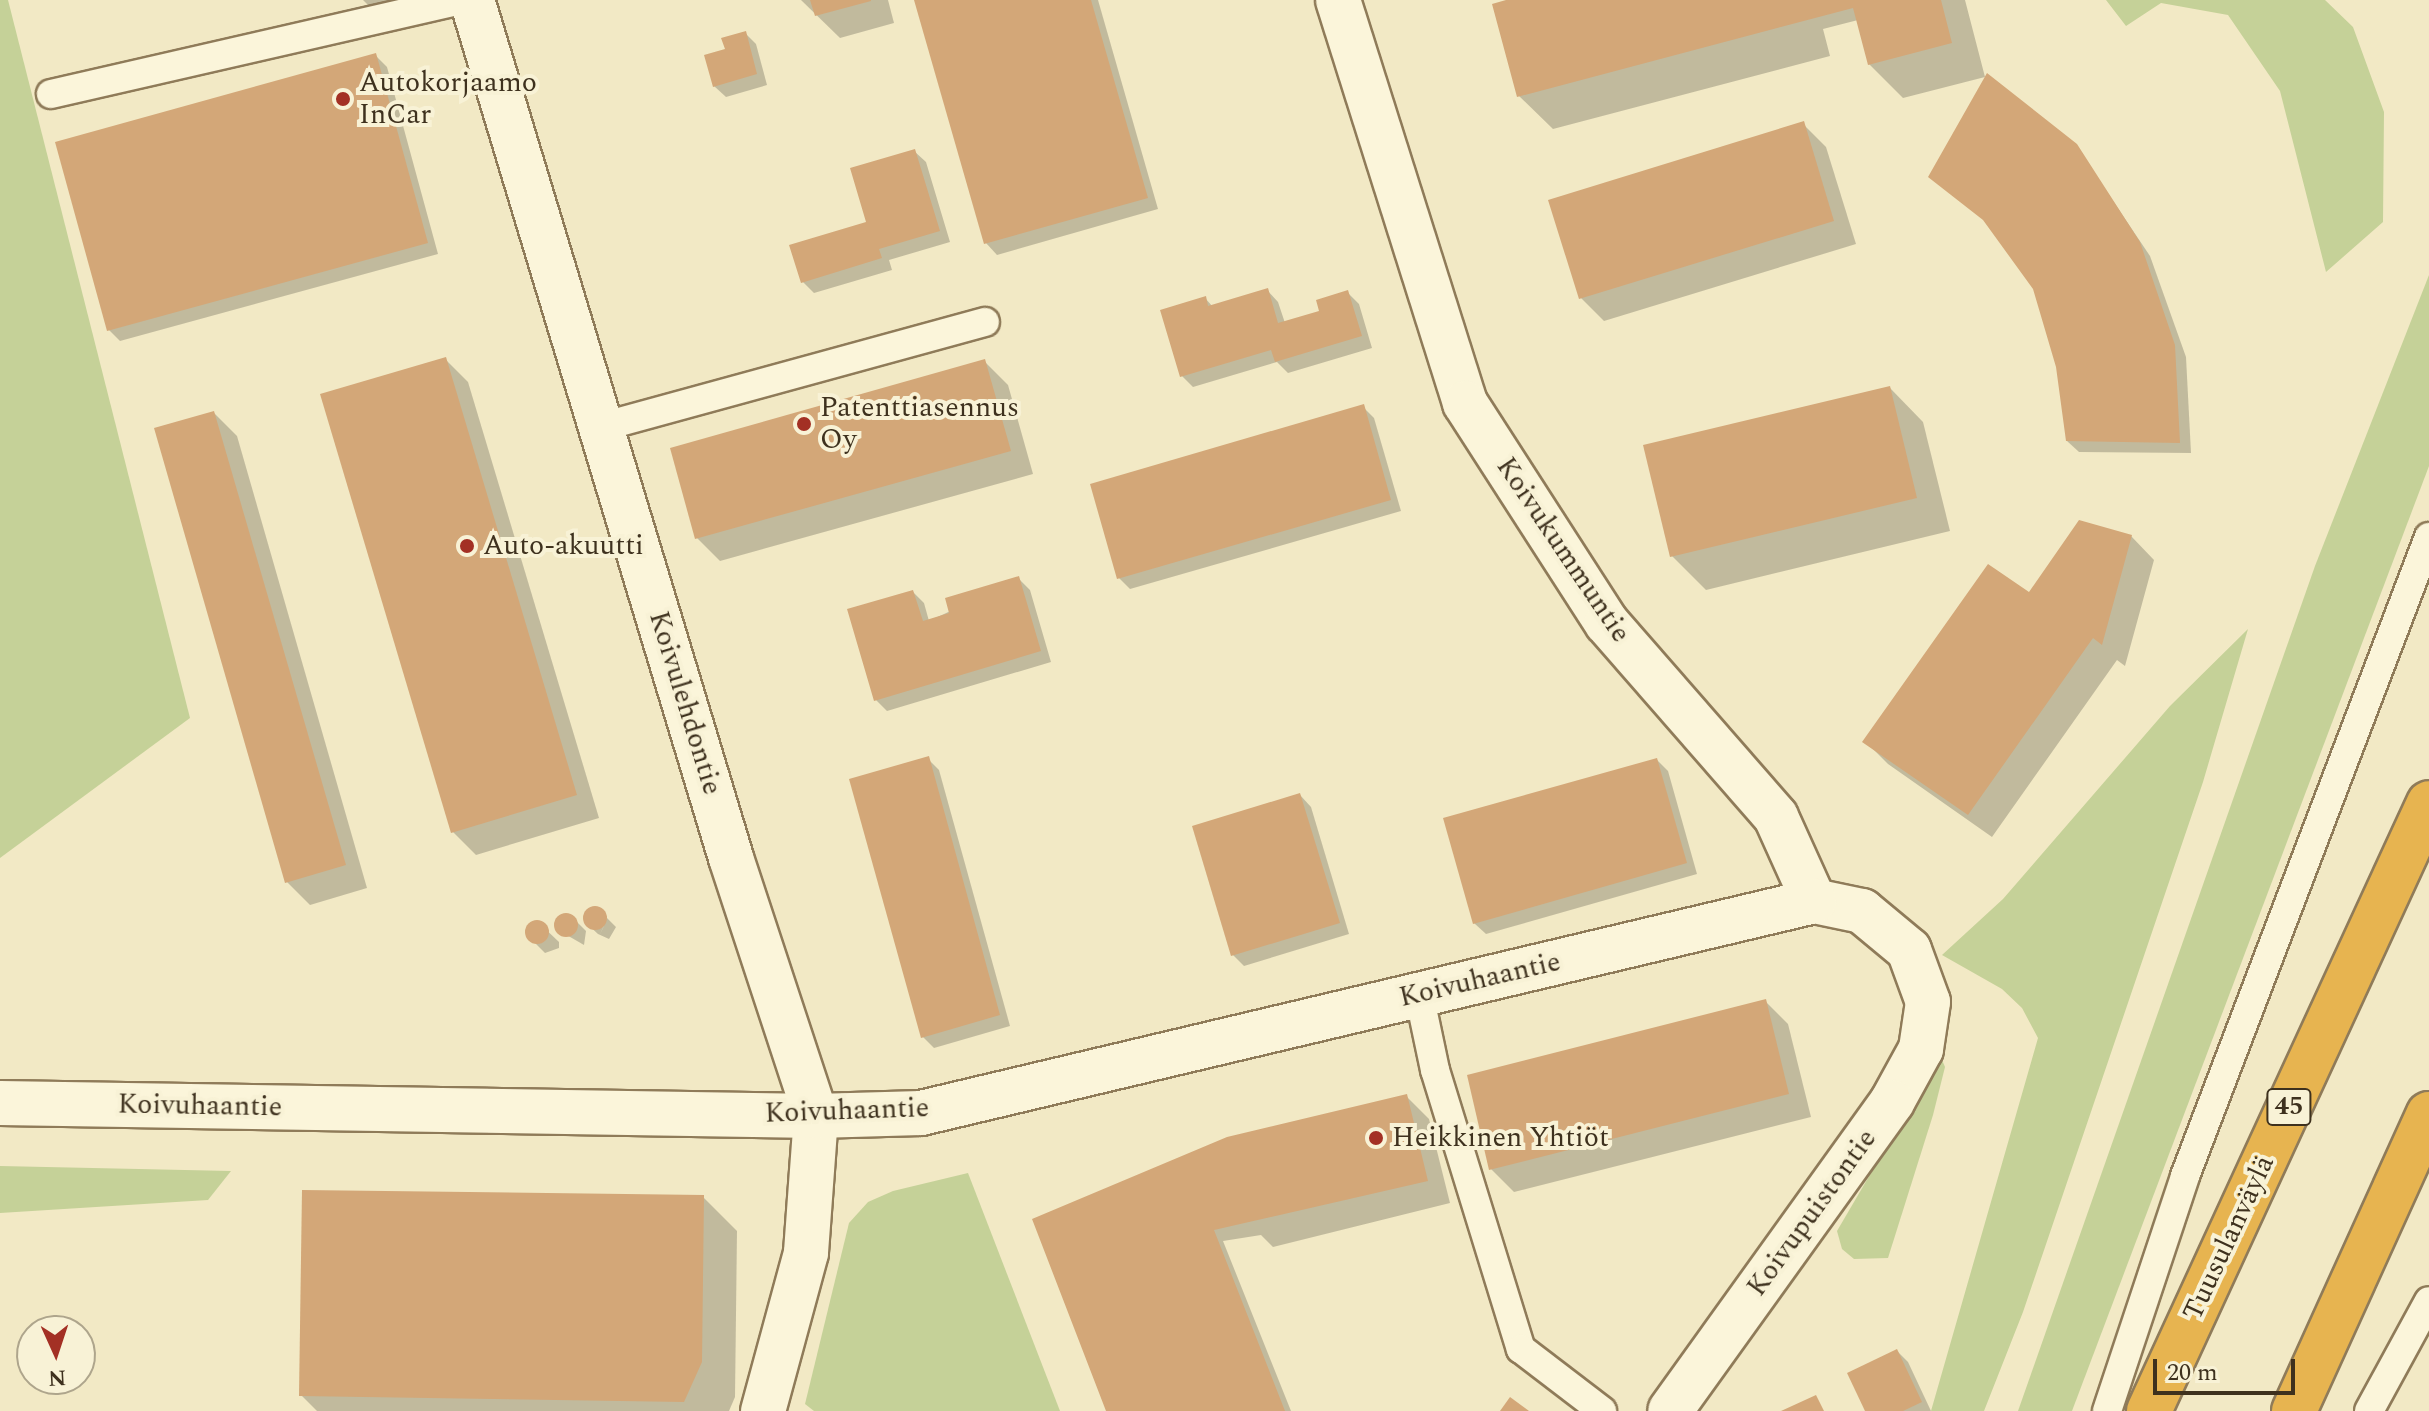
<!DOCTYPE html>
<html>
<head>
<meta charset="utf-8">
<style>
	body { margin:0 }
	#map { position:relative; width:2429px; height:1411px; overflow:hidden; background:#f2e9c5; font-family:Spectral,serif }
	div>[style] { position:absolute }
	.green>* { inset:0; background:#c5d198 }
	.shadow>* { inset:0; background:#0003 }
	.building>* { inset:0; background:#d3a778 }
	.round { border-radius:50% }
	.roads { filter:drop-shadow(2px 0 #8f7b59) drop-shadow(-2px 0 #8f7b59) drop-shadow(0 2px #8f7b59) drop-shadow(0 -2px #8f7b59) }
	.service>* { height:28px; margin:-14px; padding:0 14px; transform-origin:14px; border-radius:14px; background:#fbf5da }
	.minor>* { height:44px; margin:-22px; padding:0 22px; transform-origin:22px; border-radius:22px; background:#fbf5da }
	.motorway>* { height:44px; margin:-22px; padding:0 22px; transform-origin:22px; border-radius:22px; background:#e7b450 }
	.dots>* { width:22px; height:22px; translate:-50% -50%; box-sizing:border-box; border:4px solid #f8f2d6; border-radius:50% }
	span { translate:-50% -50%; white-space:nowrap; text-align:center; line-height:1.15; -webkit-text-stroke:8px #f8f2d6; paint-order:stroke }
	.shield-label span { padding:2px 6px; background:#f8f2d6; border:2px solid; border-radius:6px; -webkit-text-stroke-width:0 }
	.shield-label { font-size:26px; color:#3e311e; font-weight:700 }
	.poi-label { font-size:28px; color:#3e311e }
	.left { translate:0 -50%; text-align:left }
	.street-label { font-size:28px; color:#3e311e }
	.north { position:absolute; left:16px; top:1315px; width:80px; height:80px; box-sizing:border-box; background:#f8f2d6; border:2px solid #aea58c; border-radius:50%; rotate:177deg; font-size:22px; font-weight:700; line-height:32px; text-align:center; color:#3e311e }
	.north::after { content:''; display:block; margin:auto; width:28px; height:36px; background:#a33024; clip-path:polygon(50% 0,100% 100%,50% 72%,0 100%) }
	.scale { position:absolute; left:2153px; top:1359px; width:142px; height:36px; box-sizing:border-box; border:4px solid #3e311e; border-top:0; padding-left:10px; font-size:24px; line-height:28px; white-space:nowrap; color:#3e311e; -webkit-text-stroke:6px #f8f2d6; paint-order:stroke }
</style>
</head>
<body>
<div id="map">
	<div class="green">
		<i style="clip-path:polygon(0 0,8px 0,190px 718px,0 858px)"></i>
		<i style="clip-path:polygon(2106px 0,2325px 0,2353px 27px,2384px 112px,2383px 222px,2326px 272px,2280px 91px,2228px 15px,2161px 3px,2126px 26px)"></i>
		<i style="clip-path:polygon(2429px 275px,2429px 466px,2072px 1411px,2018px 1411px,2315px 566px)"></i>
		<i style="clip-path:polygon(2248px 629px,2203px 782px,2023px 1312px,1984px 1411px,1931px 1411px,2038px 1038px,2022px 1008px,2002px 989px,1942px 955px,2003px 899px,2170px 706px)"></i>
		<i style="clip-path:polygon(1940px 1055px,1945px 1067px,1933px 1115px,1888px 1258px,1854px 1259px,1842px 1249px,1837px 1231px)"></i>
		<i style="clip-path:polygon(0 1166px,231px 1171px,208px 1200px,0 1213px)"></i>
		<i style="clip-path:polygon(968px 1173px,1060px 1411px,814px 1411px,805px 1404px,849px 1223px,868px 1202px,893px 1191px)"></i>
	</div>
	<div class="shadow">
		<i style="clip-path:polygon(363px 0,389px 0,369px 6px)"></i>
		<i style="clip-path:polygon(801px 0,888px 0,894px 23px,840px 38px)"></i>
		<i style="clip-path:polygon(916px 0,1098px 0,1158px 209px,997px 255px,986px 243px)"></i>
		<i style="clip-path:polygon(1514px 0,1965px 0,1985px 77px,1903px 98px,1869px 64px,1858px 20px,1823px 29px,1830px 56px,1553px 129px,1519px 96px)"></i>
		<i style="clip-path:polygon(745px 33px,756px 44px,767px 85px,726px 97px,714px 86px,727px 51px)"></i>
		<i style="clip-path:polygon(376px 56px,387px 67px,438px 254px,120px 341px,109px 330px)"></i>
		<i style="clip-path:polygon(1803px 124px,1826px 147px,1856px 244px,1604px 321px,1581px 298px)"></i>
		<i style="clip-path:polygon(2076px 146px,2150px 256px,2186px 357px,2191px 453px,2079px 452px,2067px 441px)"></i>
		<i style="clip-path:polygon(914px 151px,926px 162px,950px 242px,889px 260px,892px 270px,814px 293px,802px 281px,868px 223px)"></i>
		<i style="clip-path:polygon(1267px 290px,1278px 302px,1285px 323px,1321px 312px,1348px 293px,1359px 304px,1372px 348px,1288px 373px,1277px 362px,1193px 387px,1182px 376px,1205px 298px,1213px 307px)"></i>
		<i style="clip-path:polygon(445px 359px,468px 382px,599px 818px,476px 855px,453px 832px)"></i>
		<i style="clip-path:polygon(985px 362px,1008px 385px,1033px 474px,720px 561px,697px 538px)"></i>
		<i style="clip-path:polygon(1890px 388px,1923px 422px,1950px 531px,1706px 590px,1672px 556px)"></i>
		<i style="clip-path:polygon(1363px 407px,1374px 418px,1401px 511px,1130px 589px,1119px 578px)"></i>
		<i style="clip-path:polygon(214px 413px,237px 436px,367px 888px,310px 905px,287px 882px)"></i>
		<i style="clip-path:polygon(2131px 536px,2154px 560px,2125px 666px,2117px 660px,1992px 837px,1888px 764px,1865px 741px,2029px 595px)"></i>
		<i style="clip-path:polygon(1019px 579px,1030px 590px,1051px 662px,887px 711px,876px 700px,913px 592px,924px 603px,929px 621px)"></i>
		<i style="clip-path:polygon(928px 759px,939px 770px,1010px 1026px,934px 1048px,922px 1036px)"></i>
		<i style="clip-path:polygon(1657px 760px,1668px 771px,1697px 874px,1486px 934px,1474px 923px)"></i>
		<i style="clip-path:polygon(1300px 795px,1311px 807px,1349px 934px,1244px 966px,1233px 955px)"></i>
		<i style="clip-path:polygon(597px 908px,607px 917px,600px 935px,607px 918px,616px 927px,609px 939px,598px 934px,586px 923px,591px 909px)"></i>
		<i style="clip-path:polygon(559px 918px,575px 920px,586px 931px,584px 945px,558px 930px)"></i>
		<i style="clip-path:polygon(539px 923px,559px 942px,559px 948px,545px 953px,534px 942px,529px 928px)"></i>
		<i style="clip-path:polygon(1765px 1001px,1788px 1024px,1811px 1117px,1514px 1192px,1491px 1169px)"></i>
		<i style="clip-path:polygon(1406px 1096px,1429px 1119px,1450px 1203px,1273px 1247px,1261px 1235px,1223px 1241px,1291px 1411px,1108px 1411px,1034px 1220px)"></i>
		<i style="clip-path:polygon(703px 1197px,737px 1231px,735px 1397px,729px 1411px,317px 1411px,301px 1395px)"></i>
		<i style="clip-path:polygon(1897px 1351px,1908px 1362px,1931px 1411px,1867px 1411px)"></i>
	</div>
	<div class="building">
		<i style="clip-path:polygon(810px 0,871px 0,871px 1px,815px 16px)"></i>
		<i style="clip-path:polygon(914px 0,1091px 0,1148px 198px,984px 244px)"></i>
		<i style="clip-path:polygon(1506px 0,1941px 0,1952px 43px,1868px 65px,1853px 8px,1517px 97px,1492px 4px)"></i>
		<i style="clip-path:polygon(746px 31px,757px 74px,713px 87px,704px 55px,725px 49px,721px 38px)"></i>
		<i style="clip-path:polygon(376px 53px,428px 243px,107px 331px,55px 142px)"></i>
		<i style="clip-path:polygon(1987px 73px,2077px 144px,2140px 242px,2175px 345px,2180px 443px,2066px 441px,2056px 367px,2033px 289px,1983px 220px,1928px 177px)"></i>
		<i style="clip-path:polygon(1804px 121px,1834px 221px,1579px 299px,1548px 200px)"></i>
		<i style="clip-path:polygon(915px 149px,940px 231px,879px 249px,882px 258px,801px 283px,789px 245px,866px 222px,850px 168px)"></i>
		<i style="clip-path:polygon(1268px 288px,1278px 323px,1319px 311px,1316px 300px,1348px 290px,1362px 336px,1275px 362px,1271px 350px,1180px 377px,1160px 310px,1206px 296px,1208px 306px)"></i>
		<i style="clip-path:polygon(446px 357px,577px 795px,451px 833px,320px 394px)"></i>
		<i style="clip-path:polygon(985px 359px,1011px 451px,695px 539px,670px 448px)"></i>
		<i style="clip-path:polygon(1890px 386px,1917px 498px,1670px 557px,1643px 445px)"></i>
		<i style="clip-path:polygon(1364px 404px,1391px 500px,1117px 579px,1090px 484px)"></i>
		<i style="clip-path:polygon(214px 411px,346px 865px,285px 883px,154px 428px)"></i>
		<i style="clip-path:polygon(2079px 520px,2132px 535px,2102px 645px,2093px 638px,1968px 815px,1862px 742px,1988px 564px,2029px 592px)"></i>
		<i style="clip-path:polygon(1019px 576px,1041px 651px,874px 701px,847px 609px,913px 590px,923px 621px,949px 613px,945px 598px)"></i>
		<i style="clip-path:polygon(929px 756px,1000px 1015px,921px 1038px,849px 779px)"></i>
		<i style="clip-path:polygon(1657px 758px,1687px 863px,1473px 924px,1443px 818px)"></i>
		<i style="clip-path:polygon(1300px 793px,1340px 923px,1231px 956px,1192px 826px)"></i>
		<i class="round" style="left:583px;top:906px;width:24px;height:24px"></i>
		<i class="round" style="left:554px;top:913px;width:24px;height:24px"></i>
		<i class="round" style="left:525px;top:920px;width:24px;height:24px"></i>
		<i style="clip-path:polygon(1766px 999px,1789px 1094px,1489px 1170px,1467px 1075px)"></i>
		<i style="clip-path:polygon(1407px 1094px,1428px 1181px,1214px 1230px,1285px 1411px,1106px 1411px,1032px 1219px,1227px 1137px)"></i>
		<i style="clip-path:polygon(302px 1190px,704px 1195px,702px 1362px,684px 1402px,299px 1396px)"></i>
		<i style="clip-path:polygon(1897px 1349px,1922px 1402px,1903px 1411px,1865px 1411px,1847px 1373px)"></i>
		<i style="clip-path:polygon(1816px 1395px,1824px 1411px,1781px 1411px)"></i>
		<i style="clip-path:polygon(1510px 1397px,1529px 1411px,1500px 1411px)"></i>
	</div>
	<div class="roads">
		<div class="service">
			<i style="left:51px;top:94px;width:420px;rotate:-12.9deg"></i>
			<i style="left:601px;top:427px;width:398px;rotate:-15.3deg"></i>
			<i style="left:1419px;top:994px;width:78px;rotate:78.1deg"></i>
			<i style="left:1435px;top:1070px;width:292px;rotate:72.9deg"></i>
			<i style="left:1521px;top:1349px;width:102px;rotate:37.4deg"></i>
			<i style="left:2107px;top:1411px;width:248px;rotate:-71.6deg"></i>
			<i style="left:2185px;top:1176px;width:684px;rotate:-69.1deg"></i>
			<i style="left:2369px;top:1411px;width:125px;rotate:-61.4deg"></i>
		</div>
		<div class="minor">
			<i style="left:472px;top:0;width:896px;rotate:73.2deg"></i>
			<i style="left:731px;top:858px;width:272px;rotate:71.8deg"></i>
			<i style="left:816px;top:1116px;width:137px;rotate:94.2deg"></i>
			<i style="left:806px;top:1253px;width:164px;rotate:105.2deg"></i>
			<i style="left:1338px;top:0;width:423px;rotate:72.5deg"></i>
			<i style="left:1465px;top:403px;width:262px;rotate:57.2deg"></i>
			<i style="left:1607px;top:623px;width:257px;rotate:48.9deg"></i>
			<i style="left:1776px;top:817px;width:92px;rotate:65.7deg"></i>
			<i style="left:1814px;top:901px;width:49px;rotate:11.8deg"></i>
			<i style="left:1862px;top:911px;width:61px;rotate:39.7deg"></i>
			<i style="left:1909px;top:950px;width:55px;rotate:69.9deg"></i>
			<i style="left:1928px;top:1002px;width:48px;rotate:98.5deg"></i>
			<i style="left:1921px;top:1049px;width:60px;rotate:118.7deg"></i>
			<i style="left:1892px;top:1102px;width:380px;rotate:125.7deg"></i>
			<i style="left:0;top:1103px;width:816px;rotate:0.91deg"></i>
			<i style="left:816px;top:1116px;width:105px;rotate:-1.6deg"></i>
			<i style="left:921px;top:1113px;width:918px;rotate:-13.35deg"></i>
		</div>
		<div class="motorway">
			<i style="left:2149px;top:1411px;width:669px;rotate:-65.27deg"></i>
			<i style="left:2294px;top:1411px;width:326px;rotate:-65.6deg"></i>
		</div>
	</div>
	<div class="dots">
		<i style="left:343px;top:99px;background:#a33024"></i>
		<i style="left:804px;top:424px;background:#a33024"></i>
		<i style="left:467px;top:546px;background:#a33024"></i>
		<i style="left:1376px;top:1138px;background:#a33024"></i>
	</div>
	<div class="shield-label">
		<span style="left:2289px;top:1107px">45</span>
	</div>
	<div class="poi-label">
		<span class="left" style="left:359px;top:99px">Autokorjaamo<br>InCar</span>
		<span class="left" style="left:820px;top:424px">Patenttiasennus<br>Oy</span>
		<span class="left" style="left:483px;top:546px">Auto-akuutti</span>
		<span class="left" style="left:1392px;top:1138px">Heikkinen Yhtiöt</span>
	</div>
	<div class="street-label">
		<span style="left:1563px;top:550px;rotate:56deg">Koivukummuntie</span>
		<span style="left:685px;top:703px;rotate:73deg">Koivulehdontie</span>
		<span style="left:1480px;top:980px;rotate:-13deg">Koivuhaantie</span>
		<span style="left:200px;top:1106px;rotate:1deg">Koivuhaantie</span>
		<span style="left:847px;top:1111px;rotate:-2deg">Koivuhaantie</span>
		<span style="left:1812px;top:1213px;rotate:-54deg">Koivupuistontie</span>
		<span style="left:2229px;top:1238px;rotate:-65deg">Tuusulanväylä</span>
	</div>
	<div class="north">N</div>
	<div class="scale">20 m</div>
</div>
</body>
</html>
